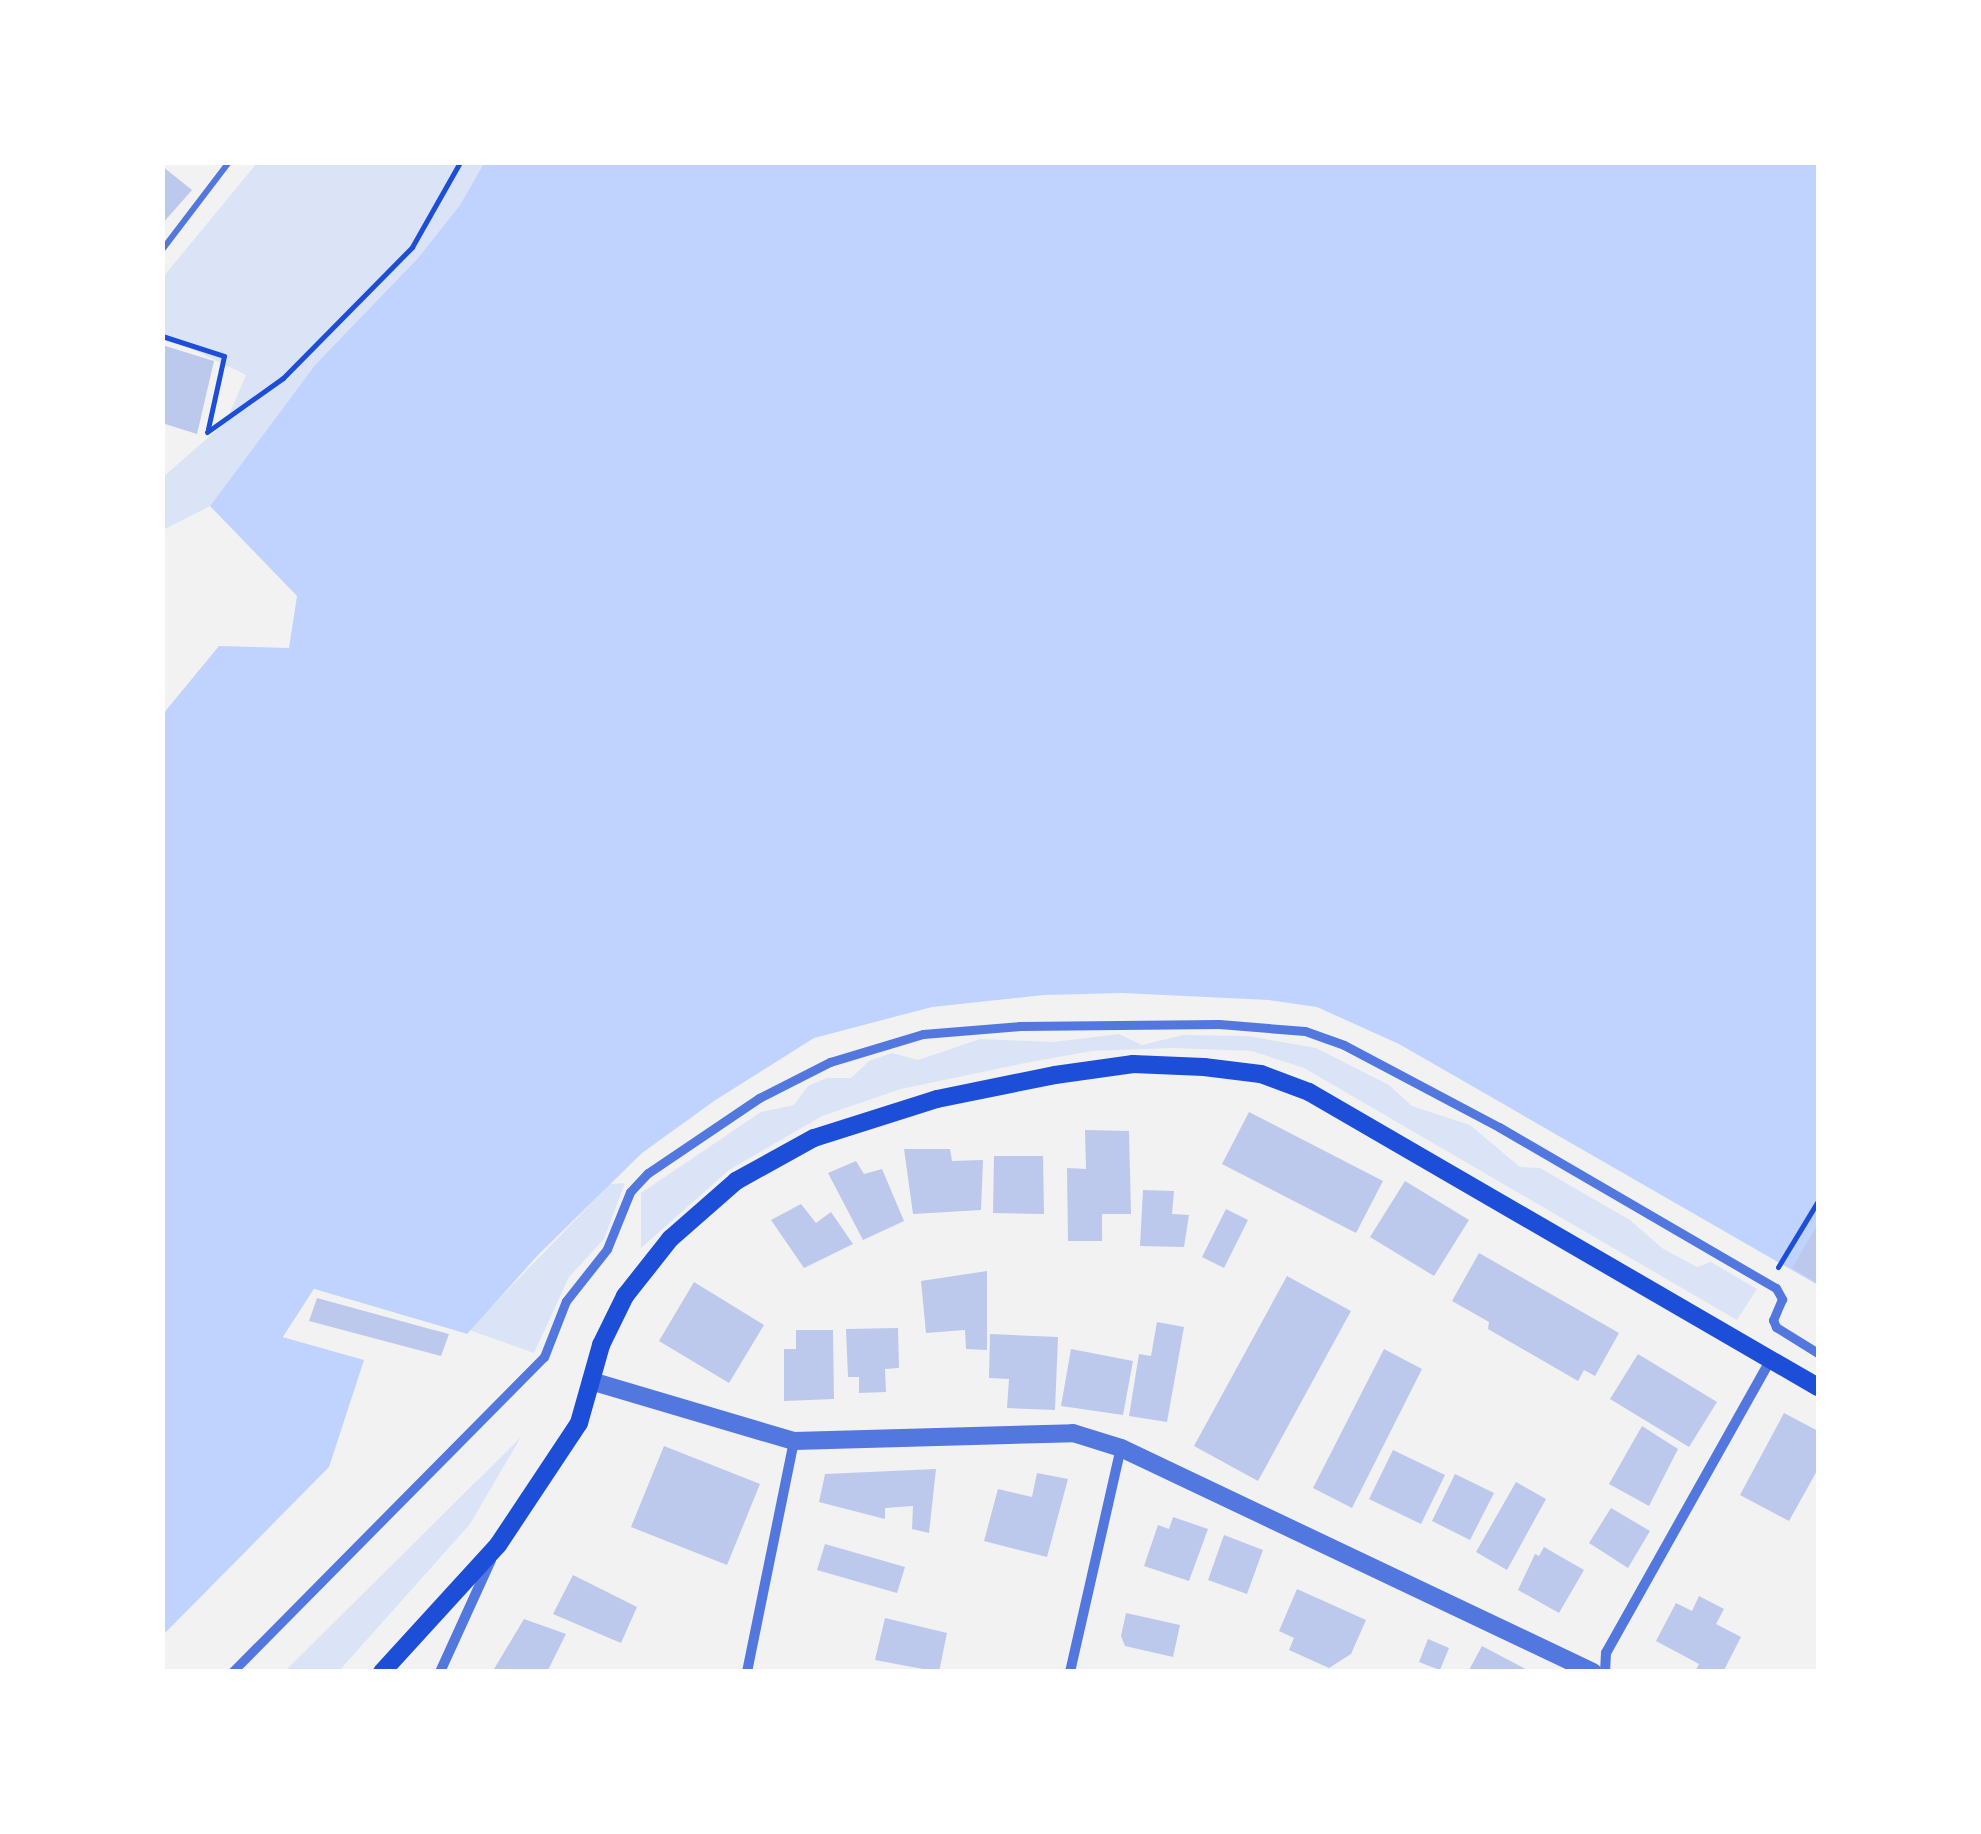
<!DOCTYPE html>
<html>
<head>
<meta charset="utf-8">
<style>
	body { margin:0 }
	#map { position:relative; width:1981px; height:1834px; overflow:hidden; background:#f2f2f2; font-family:Mulish,sans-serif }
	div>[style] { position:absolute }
	.green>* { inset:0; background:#dbe4f7 }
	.water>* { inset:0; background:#bfd3fe }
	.pier>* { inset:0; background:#f2f2f2 }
	.building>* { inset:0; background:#bdc9ec }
	.path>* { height:5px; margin:-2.5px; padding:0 2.5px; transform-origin:2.5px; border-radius:2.5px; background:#1d4ed8 }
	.service>* { height:6px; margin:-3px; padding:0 3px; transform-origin:3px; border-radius:3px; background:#5277de }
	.pedestrian>* { height:9px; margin:-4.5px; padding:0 4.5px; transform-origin:4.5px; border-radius:4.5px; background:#5277de }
	.minor>* { height:10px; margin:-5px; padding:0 5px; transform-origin:5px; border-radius:5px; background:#5277de }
	.tertiary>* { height:18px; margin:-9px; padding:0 9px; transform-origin:9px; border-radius:9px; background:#5277de }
	.secondary>* { height:18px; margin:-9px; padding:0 9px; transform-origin:9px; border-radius:9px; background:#1d4ed8 }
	span { translate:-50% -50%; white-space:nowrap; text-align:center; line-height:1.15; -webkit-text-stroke:10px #fff; paint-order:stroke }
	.frame { position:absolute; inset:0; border:165px solid #fff; pointer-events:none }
</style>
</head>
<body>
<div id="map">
	<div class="green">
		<i style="clip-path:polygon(257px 163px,484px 163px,460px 205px,418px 258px,315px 365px,210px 506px,163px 530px,163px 477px,226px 422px,246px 375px,163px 335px,163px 277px)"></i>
		<i style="clip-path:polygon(1119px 1034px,1142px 1045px,1183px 1035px,1248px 1036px,1316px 1048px,1389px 1085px,1412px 1106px,1470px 1125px,1520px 1167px,1540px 1168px,1630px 1220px,1662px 1248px,1697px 1267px,1711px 1262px,1757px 1289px,1737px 1320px,1304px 1068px,1252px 1051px,1173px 1048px,1092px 1051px,1025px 1063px,901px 1089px,822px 1116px,729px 1170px,641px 1248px,641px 1193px,761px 1112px,794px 1105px,808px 1086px,827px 1078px,851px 1078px,869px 1061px,892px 1053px,918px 1060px,980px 1039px,1053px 1042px)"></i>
		<i style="clip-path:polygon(625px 1183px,604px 1239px,569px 1277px,534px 1353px,469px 1330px,610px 1184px)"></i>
		<i style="clip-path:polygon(521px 1437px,470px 1524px,339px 1671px,285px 1671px)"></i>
	</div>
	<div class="water">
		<i style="clip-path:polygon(484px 163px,1818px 163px,1818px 1285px,1399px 1044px,1317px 1007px,1269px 1000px,1122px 993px,1044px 995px,932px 1007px,814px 1038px,714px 1101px,642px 1153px,538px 1255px,467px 1334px,314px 1289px,283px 1337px,364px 1360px,329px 1467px,163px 1635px,163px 714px,219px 646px,289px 648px,297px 596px,210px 506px,315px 365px,418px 258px,460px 205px)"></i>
	</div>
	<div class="pier">
		<i style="clip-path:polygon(314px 1289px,467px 1334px,466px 1339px,317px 1295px,291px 1334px,366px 1355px,369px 1361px,283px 1337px)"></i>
	</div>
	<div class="building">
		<i style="clip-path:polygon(162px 166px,192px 190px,162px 224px)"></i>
		<i style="clip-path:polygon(162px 345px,214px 361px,197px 434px,162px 423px)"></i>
		<i style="clip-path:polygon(1249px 1112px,1383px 1181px,1356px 1233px,1222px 1164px)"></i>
		<i style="clip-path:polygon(1085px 1130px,1129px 1131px,1131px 1214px,1102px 1214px,1102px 1241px,1068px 1241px,1067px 1168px,1086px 1169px)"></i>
		<i style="clip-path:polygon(904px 1149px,950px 1149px,952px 1161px,983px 1160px,981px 1210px,913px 1214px)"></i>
		<i style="clip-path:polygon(994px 1156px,1043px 1156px,1044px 1214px,993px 1213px)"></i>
		<i style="clip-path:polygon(856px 1161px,864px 1174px,882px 1169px,904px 1221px,863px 1240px,828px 1173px)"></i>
		<i style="clip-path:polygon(1405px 1181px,1469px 1220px,1434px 1276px,1370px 1237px)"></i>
		<i style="clip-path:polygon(1143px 1190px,1174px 1191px,1172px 1214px,1189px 1215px,1184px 1247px,1140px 1246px)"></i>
		<i style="clip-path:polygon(801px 1204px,816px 1223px,831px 1212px,853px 1244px,804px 1268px,771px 1220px)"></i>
		<i style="clip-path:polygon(1226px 1209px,1248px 1220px,1224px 1268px,1202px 1257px)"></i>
		<i style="clip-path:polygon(1818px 1224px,1818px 1280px,1817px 1283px,1792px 1268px)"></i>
		<i style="clip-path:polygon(1479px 1253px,1619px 1333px,1595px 1376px,1584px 1370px,1578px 1381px,1488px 1329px,1489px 1322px,1452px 1301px)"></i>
		<i style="clip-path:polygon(987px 1271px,987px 1350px,966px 1349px,965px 1330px,926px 1333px,921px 1281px)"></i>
		<i style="clip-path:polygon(1287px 1276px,1351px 1311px,1258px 1481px,1194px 1446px)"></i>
		<i style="clip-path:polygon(694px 1282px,764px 1325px,729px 1383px,659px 1341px)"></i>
		<i style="clip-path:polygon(317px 1298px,430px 1329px,449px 1334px,441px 1356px,309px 1321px)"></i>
		<i style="clip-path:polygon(1157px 1322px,1184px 1327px,1167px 1422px,1129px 1416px,1139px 1354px,1151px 1356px)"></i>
		<i style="clip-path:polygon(898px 1328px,899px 1368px,885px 1369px,886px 1392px,859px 1393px,859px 1377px,848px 1377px,846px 1329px)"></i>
		<i style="clip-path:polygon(796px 1330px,833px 1330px,834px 1399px,784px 1401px,784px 1349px,796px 1349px)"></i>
		<i style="clip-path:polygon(990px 1334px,1058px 1337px,1055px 1410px,1007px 1408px,1009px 1379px,989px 1378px)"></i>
		<i style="clip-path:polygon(1071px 1349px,1133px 1361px,1123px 1415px,1061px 1406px)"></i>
		<i style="clip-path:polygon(1384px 1349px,1422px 1369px,1352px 1508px,1313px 1488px)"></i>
		<i style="clip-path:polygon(1638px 1354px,1717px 1402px,1689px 1447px,1610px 1399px)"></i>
		<i style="clip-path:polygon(1784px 1413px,1818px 1431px,1818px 1469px,1789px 1521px,1740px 1495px)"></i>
		<i style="clip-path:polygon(1642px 1426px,1678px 1449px,1649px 1506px,1609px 1484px)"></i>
		<i style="clip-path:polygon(664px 1446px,760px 1484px,727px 1565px,631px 1527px)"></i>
		<i style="clip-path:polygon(1393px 1450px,1445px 1475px,1421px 1524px,1369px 1499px)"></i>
		<i style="clip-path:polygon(936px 1469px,929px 1533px,912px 1529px,913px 1506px,885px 1508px,885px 1519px,819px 1502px,825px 1474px)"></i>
		<i style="clip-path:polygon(1037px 1473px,1068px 1479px,1047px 1557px,984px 1541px,998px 1489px,1032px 1497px)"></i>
		<i style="clip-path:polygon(1455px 1474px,1494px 1493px,1470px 1540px,1432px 1521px)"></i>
		<i style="clip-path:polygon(1516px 1482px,1546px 1499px,1507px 1570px,1476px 1552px)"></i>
		<i style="clip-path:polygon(1611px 1508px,1650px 1531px,1628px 1568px,1589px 1543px)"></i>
		<i style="clip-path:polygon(1173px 1517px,1208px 1529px,1189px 1581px,1144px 1566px,1158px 1525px,1169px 1529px)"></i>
		<i style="clip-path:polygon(1224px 1535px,1263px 1550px,1247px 1594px,1208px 1580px)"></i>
		<i style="clip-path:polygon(825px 1544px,905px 1567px,897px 1593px,817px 1570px)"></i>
		<i style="clip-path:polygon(1544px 1547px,1584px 1570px,1559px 1613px,1518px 1590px,1535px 1554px,1539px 1556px)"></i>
		<i style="clip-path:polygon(573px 1575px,637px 1607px,621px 1643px,553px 1614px)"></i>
		<i style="clip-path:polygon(1297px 1589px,1366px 1620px,1351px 1654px,1329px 1668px,1289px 1650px,1294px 1638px,1279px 1631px)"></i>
		<i style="clip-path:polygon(1699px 1596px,1724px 1609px,1716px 1624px,1741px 1637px,1723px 1672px,1695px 1672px,1699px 1664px,1656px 1641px,1676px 1603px,1692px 1611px)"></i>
		<i style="clip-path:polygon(1126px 1613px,1180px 1625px,1173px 1657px,1125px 1646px,1121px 1636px)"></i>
		<i style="clip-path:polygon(885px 1618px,947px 1633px,939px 1672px,875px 1660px)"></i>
		<i style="clip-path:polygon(524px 1619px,566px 1634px,547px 1672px,494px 1669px)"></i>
		<i style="clip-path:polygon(1428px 1639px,1449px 1648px,1440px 1670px,1419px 1662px)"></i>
		<i style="clip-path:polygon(1482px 1646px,1531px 1672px,1468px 1672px)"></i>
	</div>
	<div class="path">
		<i style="left:162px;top:336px;width:65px;rotate:17.9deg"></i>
		<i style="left:224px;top:356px;width:75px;rotate:102.4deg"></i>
		<i style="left:207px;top:432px;width:93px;rotate:-35.4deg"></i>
		<i style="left:283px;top:378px;width:184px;rotate:-45.4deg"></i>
		<i style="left:412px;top:247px;width:98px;rotate:-60.5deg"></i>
		<i style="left:1778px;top:1267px;width:77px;rotate:-58.8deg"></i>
	</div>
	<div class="service">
		<i style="left:162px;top:250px;width:111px;rotate:-52.7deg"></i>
	</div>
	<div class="pedestrian">
		<i style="left:232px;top:1672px;width:443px;rotate:-45.3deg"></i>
		<i style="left:544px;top:1357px;width:60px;rotate:-68.6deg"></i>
		<i style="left:566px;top:1301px;width:66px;rotate:-51.7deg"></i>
		<i style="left:607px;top:1249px;width:61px;rotate:-68deg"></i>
		<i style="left:630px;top:1192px;width:26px;rotate:-47deg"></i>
		<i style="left:648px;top:1173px;width:134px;rotate:-34deg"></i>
		<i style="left:759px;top:1098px;width:80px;rotate:-26.9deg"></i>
		<i style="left:830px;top:1062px;width:97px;rotate:-16.8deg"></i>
		<i style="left:923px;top:1034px;width:97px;rotate:-4.7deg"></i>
		<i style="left:1020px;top:1026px;width:199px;rotate:-0.6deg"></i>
		<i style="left:1219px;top:1024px;width:86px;rotate:4.7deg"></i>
		<i style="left:1305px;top:1031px;width:41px;rotate:19.7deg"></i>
		<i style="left:1344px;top:1045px;width:175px;rotate:27.9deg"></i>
		<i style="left:1499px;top:1127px;width:320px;rotate:30.2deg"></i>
		<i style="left:1776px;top:1288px;width:13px;rotate:61deg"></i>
		<i style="left:1782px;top:1299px;width:23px;rotate:113deg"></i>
		<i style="left:1773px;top:1320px;width:8px;rotate:67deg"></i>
		<i style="left:1776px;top:1327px;width:49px;rotate:31.8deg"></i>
	</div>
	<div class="minor">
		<i style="left:440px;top:1672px;width:123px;rotate:-65.5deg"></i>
		<i style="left:747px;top:1672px;width:236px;rotate:-78.5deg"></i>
		<i style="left:1070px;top:1672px;width:230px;rotate:-77.2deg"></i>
		<i style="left:1605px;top:1672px;width:19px;rotate:-87deg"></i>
		<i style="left:1606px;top:1653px;width:337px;rotate:-60.7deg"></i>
	</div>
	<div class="tertiary">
		<i style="left:591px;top:1381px;width:212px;rotate:16.5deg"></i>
		<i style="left:794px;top:1441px;width:279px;rotate:-1.6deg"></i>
		<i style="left:1073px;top:1433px;width:50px;rotate:17.4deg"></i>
		<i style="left:1121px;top:1448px;width:522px;rotate:25.39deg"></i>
	</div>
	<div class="secondary">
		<i style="left:382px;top:1672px;width:172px;rotate:-47.6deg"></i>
		<i style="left:498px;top:1545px;width:146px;rotate:-56.4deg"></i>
		<i style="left:579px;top:1423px;width:81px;rotate:-74.2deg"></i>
		<i style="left:601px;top:1345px;width:55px;rotate:-63.9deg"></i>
		<i style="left:625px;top:1296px;width:73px;rotate:-51.7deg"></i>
		<i style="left:670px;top:1239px;width:88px;rotate:-41.3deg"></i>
		<i style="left:736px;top:1181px;width:89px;rotate:-28.9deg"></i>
		<i style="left:814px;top:1138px;width:129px;rotate:-17.6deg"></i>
		<i style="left:937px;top:1099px;width:120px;rotate:-11.5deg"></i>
		<i style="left:1055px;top:1075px;width:79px;rotate:-8deg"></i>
		<i style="left:1133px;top:1064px;width:71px;rotate:2.4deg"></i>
		<i style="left:1204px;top:1067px;width:57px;rotate:7deg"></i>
		<i style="left:1261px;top:1074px;width:51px;rotate:20.6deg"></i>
		<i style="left:1309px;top:1092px;width:588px;rotate:30.1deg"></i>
	</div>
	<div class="frame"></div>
</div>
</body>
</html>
